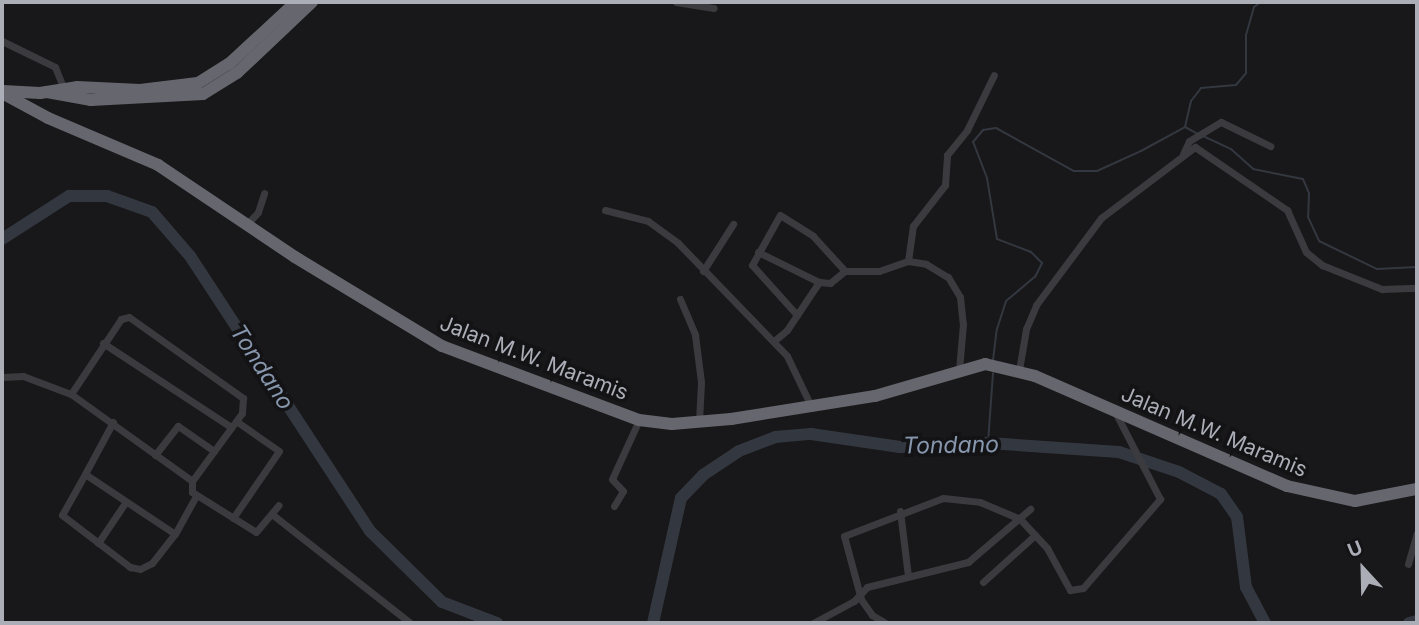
<!DOCTYPE html>
<html>
<head>
<meta charset="utf-8">
<style>
	body { margin:0 }
	#map { position:relative; width:1419px; height:625px; overflow:hidden; background:#181719; font-family:Inter,sans-serif }
	div>[style] { position:absolute }
	.stream>* { height:2px; margin:-1px; padding:0 1px; transform-origin:1px; border-radius:1px; background:#333840 }
	.river>* { height:12px; margin:-6px; padding:0 6px; transform-origin:6px; border-radius:6px; background:#333840 }
	.street>* { height:7px; margin:-3.5px; padding:0 3.5px; transform-origin:3.5px; border-radius:3.5px; background:#3b3b3f }
	.highway>* { height:12px; margin:-6px; padding:0 6px; transform-origin:6px; border-radius:6px; background:#66676e }
	span { translate:-50% -50%; white-space:nowrap; text-align:center; line-height:1.15; -webkit-text-stroke:7px #131214; paint-order:stroke }
	.street-label { font-size:21px; color:#abaeb7 }
	.water-label { font-size:23px; color:#8797ad; font-style:italic }
	.frame { position:absolute; inset:0; border:4px solid #abaeb7; pointer-events:none }
	.north { position:absolute; left:1328px; top:534px; width:70px; height:70px; -webkit-text-stroke:5px #131214; paint-order:stroke; rotate:338deg; font-size:19px; font-weight:700; line-height:28px; text-align:center; color:#abaeb7 }
	.north::after { content:''; display:block; margin:auto; width:24px; height:32px; background:#abaeb7; clip-path:polygon(50% 0,100% 100%,50% 72%,0 100%) }
</style>
</head>
<body>
<div id="map">
	<div class="stream">
		<i style="left:1185px;top:127px;width:15px;rotate:28deg"></i>
		<i style="left:1203px;top:136px;width:31px;rotate:25deg"></i>
		<i style="left:1231px;top:149px;width:30px;rotate:42deg"></i>
		<i style="left:1253px;top:169px;width:51px;rotate:11.3deg"></i>
		<i style="left:1303px;top:179px;width:15px;rotate:67deg"></i>
		<i style="left:1309px;top:193px;width:24px;rotate:92deg"></i>
		<i style="left:1308px;top:217px;width:26px;rotate:65deg"></i>
		<i style="left:1319px;top:241px;width:64px;rotate:25.8deg"></i>
		<i style="left:1377px;top:269px;width:40px;rotate:-2.9deg"></i>
		<i style="left:993px;top:360px;width:31px;rotate:-83deg"></i>
		<i style="left:997px;top:329px;width:29px;rotate:-72deg"></i>
		<i style="left:1006px;top:301px;width:38px;rotate:-40deg"></i>
		<i style="left:1035px;top:277px;width:16px;rotate:-63deg"></i>
		<i style="left:1042px;top:263px;width:16px;rotate:-135deg"></i>
		<i style="left:1031px;top:252px;width:36px;rotate:-159deg"></i>
		<i style="left:997px;top:239px;width:62px;rotate:-99.3deg"></i>
		<i style="left:987px;top:178px;width:39px;rotate:-111deg"></i>
		<i style="left:973px;top:142px;width:16px;rotate:-50deg"></i>
		<i style="left:983px;top:130px;width:13px;rotate:-9deg"></i>
		<i style="left:996px;top:128px;width:89px;rotate:28.9deg"></i>
		<i style="left:1074px;top:171px;width:23px"></i>
		<i style="left:1097px;top:171px;width:48px;rotate:-24.4deg"></i>
		<i style="left:1141px;top:151px;width:50px;rotate:-28.6deg"></i>
		<i style="left:1185px;top:127px;width:27px;rotate:-77deg"></i>
		<i style="left:1191px;top:101px;width:16px;rotate:-52deg"></i>
		<i style="left:1201px;top:88px;width:35px;rotate:-5deg"></i>
		<i style="left:1236px;top:85px;width:16px;rotate:-50deg"></i>
		<i style="left:1246px;top:73px;width:38px;rotate:-90deg"></i>
		<i style="left:1246px;top:35px;width:29px;rotate:-74deg"></i>
		<i style="left:1254px;top:7px;width:9px;rotate:-36deg"></i>
		<i style="left:988px;top:443px;width:70px;rotate:-85.9deg"></i>
	</div>
	<div class="river">
		<i style="left:2px;top:239px;width:80px;rotate:-32.7deg"></i>
		<i style="left:69px;top:196px;width:38px"></i>
		<i style="left:107px;top:196px;width:48px;rotate:19.6deg"></i>
		<i style="left:152px;top:212px;width:58px;rotate:49.2deg"></i>
		<i style="left:190px;top:256px;width:329px;rotate:56.8deg"></i>
		<i style="left:370px;top:531px;width:101px;rotate:44.6deg"></i>
		<i style="left:442px;top:602px;width:59px;rotate:20.9deg"></i>
		<i style="left:653px;top:623px;width:128px;rotate:-77.4deg"></i>
		<i style="left:681px;top:498px;width:32px;rotate:-46deg"></i>
		<i style="left:703px;top:475px;width:43px;rotate:-33.7deg"></i>
		<i style="left:739px;top:451px;width:39px;rotate:-21deg"></i>
		<i style="left:775px;top:437px;width:36px;rotate:-5deg"></i>
		<i style="left:811px;top:434px;width:90px;rotate:8.3deg"></i>
		<i style="left:900px;top:447px;width:88px;rotate:-2.6deg"></i>
		<i style="left:988px;top:443px;width:131px;rotate:3.9deg"></i>
		<i style="left:1119px;top:452px;width:63px;rotate:18.4deg"></i>
		<i style="left:1179px;top:472px;width:47px;rotate:27.6deg"></i>
		<i style="left:1221px;top:494px;width:28px;rotate:55deg"></i>
		<i style="left:1237px;top:517px;width:71px;rotate:82.7deg"></i>
		<i style="left:1246px;top:587px;width:41px;rotate:62.2deg"></i>
		<i style="left:1409px;top:623px;width:8px;rotate:-14deg"></i>
	</div>
	<div class="street">
		<i style="left:676px;top:2px;width:38px;rotate:9deg"></i>
		<i style="left:2px;top:41px;width:59px;rotate:26.1deg"></i>
		<i style="left:55px;top:67px;width:27px;rotate:68deg"></i>
		<i style="left:1183px;top:154px;width:14px;rotate:-65deg"></i>
		<i style="left:1189px;top:141px;width:37px;rotate:-31deg"></i>
		<i style="left:1221px;top:122px;width:55px;rotate:26.1deg"></i>
		<i style="left:605px;top:210px;width:44px;rotate:14.3deg"></i>
		<i style="left:648px;top:221px;width:37px;rotate:36deg"></i>
		<i style="left:678px;top:243px;width:157px;rotate:46deg"></i>
		<i style="left:787px;top:356px;width:53px;rotate:64.4deg"></i>
		<i style="left:247px;top:224px;width:16px;rotate:-47deg"></i>
		<i style="left:258px;top:212px;width:20px;rotate:-72deg"></i>
		<i style="left:758px;top:252px;width:68px;rotate:26.2deg"></i>
		<i style="left:908px;top:261px;width:35px;rotate:-82deg"></i>
		<i style="left:913px;top:226px;width:52px;rotate:-52deg"></i>
		<i style="left:945px;top:185px;width:30px;rotate:-86deg"></i>
		<i style="left:947px;top:155px;width:32px;rotate:-51deg"></i>
		<i style="left:967px;top:130px;width:61px;rotate:-63.9deg"></i>
		<i style="left:703px;top:271px;width:56px;rotate:-57.4deg"></i>
		<i style="left:680px;top:299px;width:39px;rotate:67deg"></i>
		<i style="left:695px;top:335px;width:47px;rotate:82.7deg"></i>
		<i style="left:701px;top:382px;width:40px;rotate:92.9deg"></i>
		<i style="left:797px;top:315px;width:67px;rotate:-132deg"></i>
		<i style="left:752px;top:265px;width:57px;rotate:-60.8deg"></i>
		<i style="left:780px;top:215px;width:39px;rotate:32deg"></i>
		<i style="left:813px;top:236px;width:47px;rotate:47.6deg"></i>
		<i style="left:774px;top:341px;width:17px;rotate:-40deg"></i>
		<i style="left:787px;top:330px;width:58px;rotate:-56.3deg"></i>
		<i style="left:819px;top:282px;width:11px;rotate:5deg"></i>
		<i style="left:830px;top:283px;width:19px;rotate:-39deg"></i>
		<i style="left:845px;top:271px;width:34px"></i>
		<i style="left:879px;top:271px;width:31px;rotate:-19deg"></i>
		<i style="left:908px;top:261px;width:18px;rotate:9deg"></i>
		<i style="left:926px;top:264px;width:26px;rotate:31deg"></i>
		<i style="left:948px;top:277px;width:23px;rotate:59deg"></i>
		<i style="left:960px;top:297px;width:27px;rotate:84deg"></i>
		<i style="left:963px;top:324px;width:46px;rotate:95deg"></i>
		<i style="left:103px;top:343px;width:153px;rotate:33.3deg"></i>
		<i style="left:1019px;top:370px;width:42px;rotate:-80.3deg"></i>
		<i style="left:1026px;top:329px;width:26px;rotate:-67deg"></i>
		<i style="left:1036px;top:305px;width:109px;rotate:-53.2deg"></i>
		<i style="left:1101px;top:218px;width:118px;rotate:-37.1deg"></i>
		<i style="left:1195px;top:147px;width:112px;rotate:34.4deg"></i>
		<i style="left:1287px;top:210px;width:46px;rotate:65.7deg"></i>
		<i style="left:1306px;top:252px;width:21px;rotate:39deg"></i>
		<i style="left:1322px;top:265px;width:65px;rotate:21.8deg"></i>
		<i style="left:1382px;top:289px;width:35px;rotate:-2deg"></i>
		<i style="left:2px;top:377px;width:21px;rotate:-3deg"></i>
		<i style="left:23px;top:376px;width:51px;rotate:20.6deg"></i>
		<i style="left:71px;top:394px;width:149px;rotate:35.7deg"></i>
		<i style="left:71px;top:394px;width:90px;rotate:-56.3deg"></i>
		<i style="left:121px;top:319px;width:8px;rotate:-14deg"></i>
		<i style="left:129px;top:317px;width:140px;rotate:35.4deg"></i>
		<i style="left:243px;top:398px;width:15px;rotate:94deg"></i>
		<i style="left:242px;top:413px;width:84px;rotate:126.3deg"></i>
		<i style="left:192px;top:481px;width:11px;rotate:90deg"></i>
		<i style="left:192px;top:492px;width:75px;rotate:32deg"></i>
		<i style="left:256px;top:532px;width:35px;rotate:-50deg"></i>
		<i style="left:113px;top:422px;width:59px;rotate:118.3deg"></i>
		<i style="left:85px;top:474px;width:108px;rotate:33.7deg"></i>
		<i style="left:175px;top:534px;width:43px;rotate:-61.1deg"></i>
		<i style="left:155px;top:455px;width:37px;rotate:-52deg"></i>
		<i style="left:178px;top:426px;width:44px;rotate:34.8deg"></i>
		<i style="left:85px;top:474px;width:47px;rotate:119.3deg"></i>
		<i style="left:62px;top:515px;width:86px;rotate:37.4deg"></i>
		<i style="left:130px;top:567px;width:10px;rotate:11deg"></i>
		<i style="left:140px;top:569px;width:13px;rotate:-27deg"></i>
		<i style="left:152px;top:563px;width:37px;rotate:-52deg"></i>
		<i style="left:614px;top:506px;width:17px;rotate:-59deg"></i>
		<i style="left:623px;top:491px;width:16px;rotate:-133deg"></i>
		<i style="left:612px;top:479px;width:65px;rotate:-65.4deg"></i>
		<i style="left:900px;top:511px;width:65px;rotate:83deg"></i>
		<i style="left:273px;top:515px;width:174px;rotate:38.2deg"></i>
		<i style="left:233px;top:518px;width:81px;rotate:-55.5deg"></i>
		<i style="left:279px;top:451px;width:52px;rotate:-145.1deg"></i>
		<i style="left:98px;top:543px;width:48px;rotate:-56deg"></i>
		<i style="left:1408px;top:564px;width:32px;rotate:-74deg"></i>
		<i style="left:983px;top:582px;width:70px;rotate:-42.1deg"></i>
		<i style="left:884px;top:622px;width:14px;rotate:-150deg"></i>
		<i style="left:872px;top:615px;width:19px;rotate:-125deg"></i>
		<i style="left:861px;top:599px;width:65px;rotate:-105.1deg"></i>
		<i style="left:844px;top:536px;width:106px;rotate:-21deg"></i>
		<i style="left:943px;top:498px;width:37px;rotate:6deg"></i>
		<i style="left:980px;top:502px;width:43px;rotate:23deg"></i>
		<i style="left:1020px;top:519px;width:40px;rotate:47deg"></i>
		<i style="left:1047px;top:548px;width:48px;rotate:61.3deg"></i>
		<i style="left:1070px;top:590px;width:13px;rotate:-9deg"></i>
		<i style="left:1083px;top:588px;width:118px;rotate:-49.1deg"></i>
		<i style="left:1160px;top:499px;width:98px;rotate:-117.3deg"></i>
		<i style="left:813px;top:623px;width:47px;rotate:-28.2deg"></i>
		<i style="left:854px;top:601px;width:19px;rotate:-47deg"></i>
		<i style="left:867px;top:587px;width:104px;rotate:-13.9deg"></i>
		<i style="left:968px;top:562px;width:82px;rotate:-40.5deg"></i>
	</div>
	<div class="highway">
		<i style="left:3px;top:91px;width:37px;rotate:3deg"></i>
		<i style="left:40px;top:93px;width:37px;rotate:-9deg"></i>
		<i style="left:77px;top:87px;width:63px;rotate:2.7deg"></i>
		<i style="left:140px;top:90px;width:58px;rotate:-6.9deg"></i>
		<i style="left:198px;top:83px;width:36px;rotate:-32deg"></i>
		<i style="left:229px;top:64px;width:91px;rotate:-42.8deg"></i>
		<i style="left:47px;top:92px;width:45px;rotate:10.3deg"></i>
		<i style="left:91px;top:100px;width:112px;rotate:-3.1deg"></i>
		<i style="left:203px;top:94px;width:40px;rotate:-32deg"></i>
		<i style="left:237px;top:73px;width:103px;rotate:-43.4deg"></i>
		<i style="left:2px;top:93px;width:52px;rotate:28.5deg"></i>
		<i style="left:48px;top:118px;width:120px;rotate:23.1deg"></i>
		<i style="left:158px;top:165px;width:165px;rotate:33.9deg"></i>
		<i style="left:295px;top:257px;width:172px;rotate:31.2deg"></i>
		<i style="left:442px;top:346px;width:210px;rotate:20.6deg"></i>
		<i style="left:639px;top:420px;width:33px;rotate:7deg"></i>
		<i style="left:672px;top:424px;width:59px;rotate:-4.8deg"></i>
		<i style="left:731px;top:419px;width:146px;rotate:-9.1deg"></i>
		<i style="left:875px;top:396px;width:115px;rotate:-16.2deg"></i>
		<i style="left:985px;top:364px;width:51px;rotate:13.5deg"></i>
		<i style="left:1035px;top:376px;width:275px;rotate:23.6deg"></i>
		<i style="left:1287px;top:486px;width:70px;rotate:12.4deg"></i>
		<i style="left:1355px;top:501px;width:63px;rotate:-11deg"></i>
	</div>
	<div class="street-label">
		<span style="left:534px;top:358px;rotate:21deg">Jalan M.W. Maramis</span>
		<span style="left:1214px;top:432px;rotate:23deg">Jalan M.W. Maramis</span>
	</div>
	<div class="water-label">
		<span style="left:262px;top:367px;rotate:57deg">Tondano</span>
		<span style="left:951px;top:445px;rotate:-1deg">Tondano</span>
	</div>
	<div class="frame"></div>
	<div class="north">U</div>
</div>
</body>
</html>
